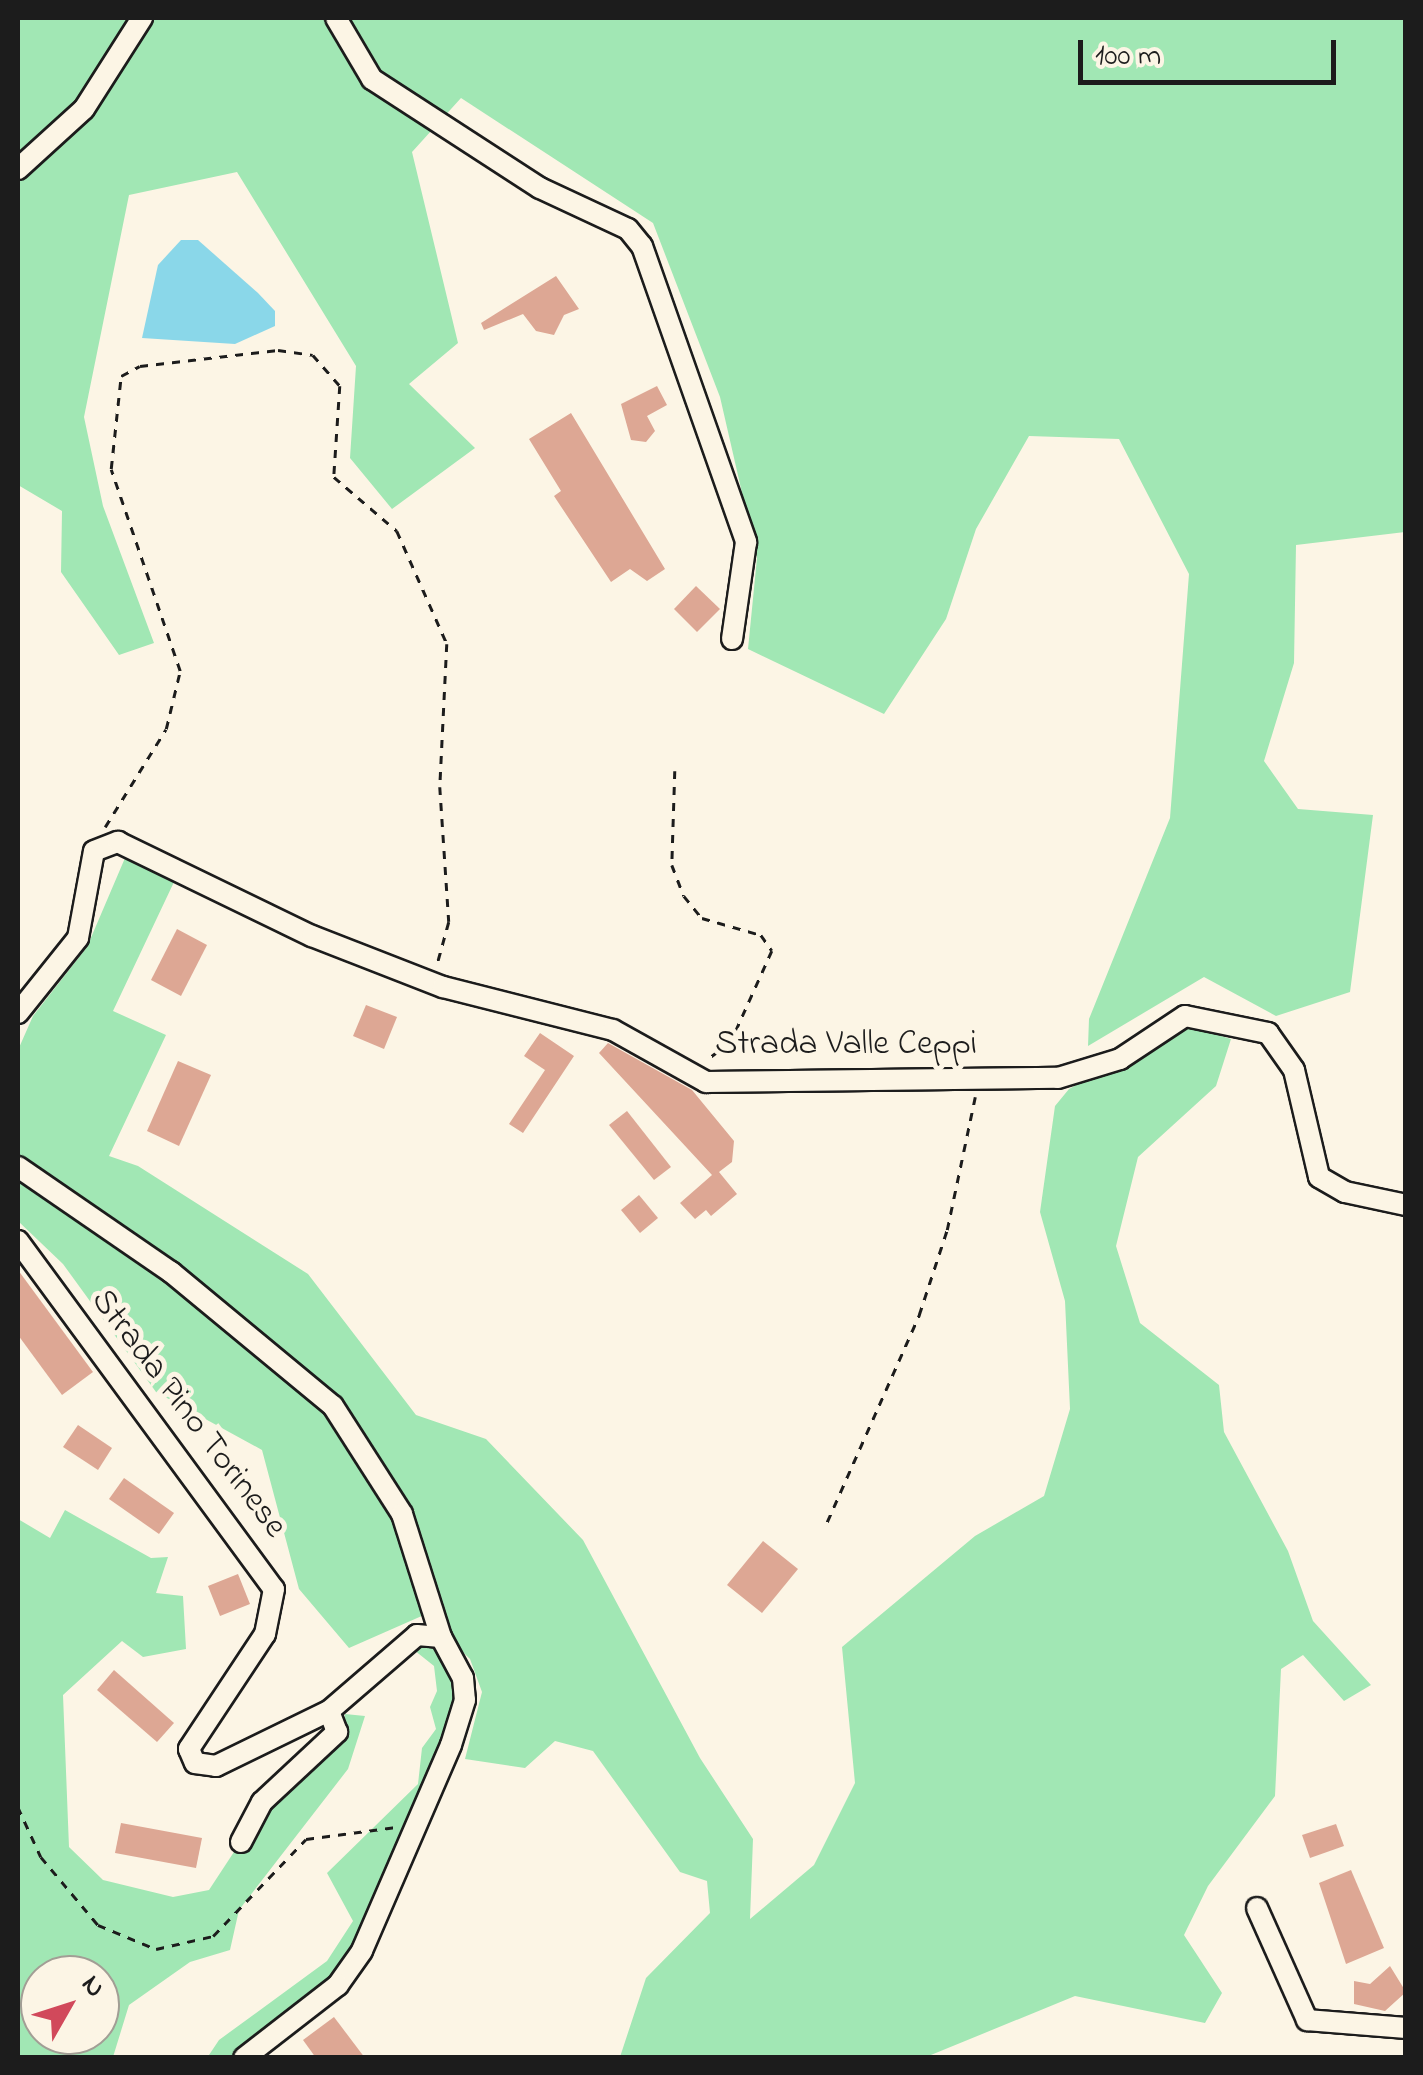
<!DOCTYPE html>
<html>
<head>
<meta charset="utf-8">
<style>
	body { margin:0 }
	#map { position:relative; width:1423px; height:2075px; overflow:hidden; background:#fcf5e5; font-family:"Indie Flower",sans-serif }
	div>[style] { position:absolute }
	.green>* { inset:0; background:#a1e7b4 }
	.water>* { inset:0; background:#8ad7e9 }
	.building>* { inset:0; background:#dda794 }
	.path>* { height:2.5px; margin-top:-1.25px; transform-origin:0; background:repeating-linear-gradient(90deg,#1c1c1c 0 8px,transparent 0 16px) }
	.roads { filter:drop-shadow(2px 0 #1c1c1c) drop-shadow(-2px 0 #1c1c1c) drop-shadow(0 2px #1c1c1c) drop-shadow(0 -2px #1c1c1c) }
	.minor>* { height:20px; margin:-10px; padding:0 10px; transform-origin:10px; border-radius:10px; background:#fcf5e5 }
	span { translate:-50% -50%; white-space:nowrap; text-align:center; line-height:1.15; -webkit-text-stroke:10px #fcf5e5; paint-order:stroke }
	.street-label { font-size:35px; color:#1c1c1c }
	.frame { position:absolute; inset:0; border:20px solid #1c1c1c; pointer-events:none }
	.north { position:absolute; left:20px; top:1955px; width:100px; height:100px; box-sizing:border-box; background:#fcf5e5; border:2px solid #a29e95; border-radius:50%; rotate:51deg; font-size:28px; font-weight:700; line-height:40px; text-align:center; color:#1c1c1c }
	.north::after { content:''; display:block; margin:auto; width:35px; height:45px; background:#d1495b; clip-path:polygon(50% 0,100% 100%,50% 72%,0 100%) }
	.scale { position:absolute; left:1078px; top:40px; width:258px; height:45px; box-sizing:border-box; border:5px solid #1c1c1c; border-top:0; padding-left:12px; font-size:30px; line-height:35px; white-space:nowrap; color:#1c1c1c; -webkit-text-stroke:8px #fcf5e5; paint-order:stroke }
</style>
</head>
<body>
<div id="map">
	<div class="green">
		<i style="clip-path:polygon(18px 18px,1405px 18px,1405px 532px,1296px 545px,1294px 663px,1264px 761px,1298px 809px,1373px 815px,1350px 992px,1276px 1016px,1204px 977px,1088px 1046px,1089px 1019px,1170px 818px,1189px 574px,1119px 439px,1029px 436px,976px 529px,946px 619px,884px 714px,748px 649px,757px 558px,720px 397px,653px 223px,461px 98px,412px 152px,458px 343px,409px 384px,475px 448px,392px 509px,350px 458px,356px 366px,237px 172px,129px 195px,84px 417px,103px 506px,154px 643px,119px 655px,61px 572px,62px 511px,18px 485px)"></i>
		<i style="clip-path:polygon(125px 858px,174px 882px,113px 1011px,166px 1035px,109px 1156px,138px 1166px,308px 1274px,416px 1415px,486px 1439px,583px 1540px,700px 1758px,753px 1839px,750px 1919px,814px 1865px,855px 1783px,842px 1647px,975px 1536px,1044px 1496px,1070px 1409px,1065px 1301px,1040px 1212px,1055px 1106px,1069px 1089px,1185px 1025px,1231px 1039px,1216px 1086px,1138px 1157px,1116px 1246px,1140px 1323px,1219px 1385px,1224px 1432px,1288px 1551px,1313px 1621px,1371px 1685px,1344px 1701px,1303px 1655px,1281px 1669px,1275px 1796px,1208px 1886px,1184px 1935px,1222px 1993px,1205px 2023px,1075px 1996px,926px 2057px,620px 2057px,646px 1978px,710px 1913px,707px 1881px,680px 1872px,593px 1751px,555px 1741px,525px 1768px,465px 1759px,482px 1692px,470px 1659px,424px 1615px,349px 1648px,299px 1589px,262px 1450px,156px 1392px,63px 1264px,18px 1221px,18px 1050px,33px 1016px,87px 947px)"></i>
		<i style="clip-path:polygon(evenodd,65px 1510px,151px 1558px,168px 1557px,156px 1593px,183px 1596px,186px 1649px,143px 1657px,122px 1641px,63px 1695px,69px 1847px,103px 1880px,173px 1897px,209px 1890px,251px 1826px,342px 1731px,345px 1714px,365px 1716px,348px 1769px,239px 1910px,230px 1950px,190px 1962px,129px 2005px,113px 2057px,18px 2058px,18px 1519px,50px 1538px,65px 1510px,40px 1975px,100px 1975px,100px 2035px,40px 2035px,40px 1975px)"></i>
		<i style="clip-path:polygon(440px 1642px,460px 1698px,346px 1963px,239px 2057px,207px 2058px,219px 2040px,327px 1961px,353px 1921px,327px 1873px,418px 1784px,422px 1748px,436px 1729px,430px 1707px,437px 1691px,434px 1666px,409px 1646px)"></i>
	</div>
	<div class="water">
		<i style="clip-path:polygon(181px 240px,198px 240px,258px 293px,275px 311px,275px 326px,235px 344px,142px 338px,158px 265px)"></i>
	</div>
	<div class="building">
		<i style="clip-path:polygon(556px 276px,579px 309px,564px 315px,554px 335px,536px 331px,523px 314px,484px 330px,481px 323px)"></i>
		<i style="clip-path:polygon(657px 386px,667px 405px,647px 416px,655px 431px,646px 442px,631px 440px,621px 404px)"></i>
		<i style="clip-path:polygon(571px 413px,665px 569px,647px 581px,630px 569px,611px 582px,554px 496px,561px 491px,529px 439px)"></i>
		<i style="clip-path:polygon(696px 586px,720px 609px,697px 632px,674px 609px)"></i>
		<i style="clip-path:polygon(177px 929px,207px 945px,181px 996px,151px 980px)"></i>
		<i style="clip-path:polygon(366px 1005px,397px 1017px,384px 1049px,353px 1036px)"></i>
		<i style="clip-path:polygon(540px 1033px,574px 1056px,523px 1133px,509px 1124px,545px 1070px,524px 1056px)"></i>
		<i style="clip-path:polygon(608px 1043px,692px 1090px,734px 1141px,732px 1162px,719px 1172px,737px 1194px,711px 1216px,706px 1210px,695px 1219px,680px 1203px,712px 1175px,599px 1053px)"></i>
		<i style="clip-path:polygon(178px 1061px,211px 1075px,179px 1146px,147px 1131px)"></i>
		<i style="clip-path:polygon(627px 1111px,671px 1167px,654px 1180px,609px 1125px)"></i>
		<i style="clip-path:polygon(639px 1195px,658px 1218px,640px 1233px,621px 1210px)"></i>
		<i style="clip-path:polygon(18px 1270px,93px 1372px,62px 1395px,18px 1335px)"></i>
		<i style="clip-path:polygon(78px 1425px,112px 1448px,98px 1470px,63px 1447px)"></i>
		<i style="clip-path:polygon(124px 1478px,174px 1513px,159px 1534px,109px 1499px)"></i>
		<i style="clip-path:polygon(763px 1541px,798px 1569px,762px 1613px,727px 1585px)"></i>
		<i style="clip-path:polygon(238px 1574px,250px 1604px,220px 1616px,208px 1586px)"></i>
		<i style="clip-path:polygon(114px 1670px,174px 1723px,157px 1742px,97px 1690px)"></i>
		<i style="clip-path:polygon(121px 1823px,202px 1838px,196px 1868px,115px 1853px)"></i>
		<i style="clip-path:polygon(1336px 1824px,1344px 1846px,1310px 1858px,1302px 1835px)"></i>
		<i style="clip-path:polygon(1351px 1870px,1384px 1948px,1346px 1964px,1319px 1883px)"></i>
		<i style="clip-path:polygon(1390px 1966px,1406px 1992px,1385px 2011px,1354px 2004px,1354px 1981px,1370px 1984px)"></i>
		<i style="clip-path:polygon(334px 2017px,365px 2058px,316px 2058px,303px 2040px)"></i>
	</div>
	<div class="path">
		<i style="left:675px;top:771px;width:94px;rotate:91.8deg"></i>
		<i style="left:672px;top:865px;width:33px;rotate:69deg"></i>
		<i style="left:684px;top:896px;width:28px;rotate:51deg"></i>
		<i style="left:702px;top:918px;width:61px;rotate:16.1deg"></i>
		<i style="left:761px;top:935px;width:19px;rotate:55deg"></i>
		<i style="left:772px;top:951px;width:100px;rotate:114.3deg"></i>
		<i style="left:731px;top:1042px;width:31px;rotate:143deg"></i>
		<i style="left:105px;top:827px;width:115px;rotate:-58.1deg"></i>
		<i style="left:166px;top:729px;width:60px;rotate:-76.4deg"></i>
		<i style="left:180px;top:671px;width:213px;rotate:-108.9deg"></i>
		<i style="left:111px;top:469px;width:94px;rotate:-83.9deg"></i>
		<i style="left:121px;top:376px;width:21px;rotate:-28deg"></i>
		<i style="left:140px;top:366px;width:139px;rotate:-6.6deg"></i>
		<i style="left:278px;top:350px;width:35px;rotate:8deg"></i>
		<i style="left:313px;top:355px;width:41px;rotate:48.9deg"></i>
		<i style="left:340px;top:386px;width:91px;rotate:93.8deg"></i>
		<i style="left:334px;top:477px;width:83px;rotate:40.6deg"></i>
		<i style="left:397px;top:531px;width:124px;rotate:66.1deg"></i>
		<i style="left:447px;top:644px;width:143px;rotate:92.8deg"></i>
		<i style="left:440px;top:787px;width:135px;rotate:86.2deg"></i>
		<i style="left:449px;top:922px;width:41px;rotate:105.4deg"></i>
		<i style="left:827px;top:1522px;width:227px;rotate:-66deg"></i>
		<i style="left:919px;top:1315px;width:89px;rotate:-71.8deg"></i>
		<i style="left:947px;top:1230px;width:136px;rotate:-78.1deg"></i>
		<i style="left:18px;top:1807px;width:55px;rotate:65.3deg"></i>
		<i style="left:41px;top:1857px;width:89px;rotate:50deg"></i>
		<i style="left:98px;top:1925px;width:63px;rotate:22.5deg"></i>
		<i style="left:156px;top:1949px;width:58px;rotate:-12.8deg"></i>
		<i style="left:213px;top:1936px;width:134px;rotate:-46.2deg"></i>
		<i style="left:306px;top:1839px;width:91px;rotate:-7.6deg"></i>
	</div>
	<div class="roads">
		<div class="minor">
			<i style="left:336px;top:18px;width:71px;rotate:59.5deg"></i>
			<i style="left:372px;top:79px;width:200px;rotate:33deg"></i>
			<i style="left:540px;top:188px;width:97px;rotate:25deg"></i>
			<i style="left:628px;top:229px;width:22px;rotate:51deg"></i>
			<i style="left:642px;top:246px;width:314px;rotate:70.6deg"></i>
			<i style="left:746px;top:542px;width:98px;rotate:98.2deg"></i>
			<i style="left:18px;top:169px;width:89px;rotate:-42.3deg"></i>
			<i style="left:84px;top:109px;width:108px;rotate:-57.5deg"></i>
			<i style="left:18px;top:1013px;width:96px;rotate:-51.3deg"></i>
			<i style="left:78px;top:938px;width:88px;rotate:-79.6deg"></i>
			<i style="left:94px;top:851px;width:26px;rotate:-21deg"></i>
			<i style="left:118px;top:842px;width:216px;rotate:25.9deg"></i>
			<i style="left:312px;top:936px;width:141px;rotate:21.3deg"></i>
			<i style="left:443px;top:987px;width:175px;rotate:14.2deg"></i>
			<i style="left:613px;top:1030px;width:107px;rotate:29.2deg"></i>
			<i style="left:706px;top:1082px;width:352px;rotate:-0.7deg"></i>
			<i style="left:1058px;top:1078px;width:65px;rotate:-17deg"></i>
			<i style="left:1120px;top:1059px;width:78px;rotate:-33.5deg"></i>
			<i style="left:1185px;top:1016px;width:85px;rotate:11.6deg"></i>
			<i style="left:1268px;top:1033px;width:45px;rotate:54.9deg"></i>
			<i style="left:1294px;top:1070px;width:110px;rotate:76.8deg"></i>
			<i style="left:1319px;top:1177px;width:30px;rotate:30deg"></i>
			<i style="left:1345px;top:1192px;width:62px;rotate:12deg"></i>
			<i style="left:18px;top:1167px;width:186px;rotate:34.5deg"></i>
			<i style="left:171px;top:1272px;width:210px;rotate:39.6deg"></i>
			<i style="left:333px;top:1406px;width:128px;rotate:57.4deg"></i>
			<i style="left:402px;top:1514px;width:129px;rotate:72.4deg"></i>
			<i style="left:18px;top:1241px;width:432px;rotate:53.7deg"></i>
			<i style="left:274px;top:1589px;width:46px;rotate:101.3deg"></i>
			<i style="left:265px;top:1634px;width:138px;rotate:123.5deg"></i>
			<i style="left:189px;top:1749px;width:15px;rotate:67deg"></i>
			<i style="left:195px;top:1763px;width:21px;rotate:8deg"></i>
			<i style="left:216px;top:1766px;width:126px;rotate:-26deg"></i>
			<i style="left:329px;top:1711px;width:116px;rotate:-40.8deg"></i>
			<i style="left:417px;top:1635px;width:24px;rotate:5deg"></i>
			<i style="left:441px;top:1637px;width:47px;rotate:61.8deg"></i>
			<i style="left:463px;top:1678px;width:22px;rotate:85deg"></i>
			<i style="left:465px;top:1700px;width:47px;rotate:107.3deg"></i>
			<i style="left:451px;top:1745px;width:224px;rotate:113.4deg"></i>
			<i style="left:362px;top:1951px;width:42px;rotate:125.2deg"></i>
			<i style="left:338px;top:1985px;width:119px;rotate:142.2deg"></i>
			<i style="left:241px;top:1842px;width:45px;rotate:-62.3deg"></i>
			<i style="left:262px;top:1802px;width:103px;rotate:-43deg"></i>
			<i style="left:337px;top:1732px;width:22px;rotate:-111deg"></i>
			<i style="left:1257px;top:1908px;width:123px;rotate:65.9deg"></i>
			<i style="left:1307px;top:2020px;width:99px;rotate:4.6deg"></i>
		</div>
	</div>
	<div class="street-label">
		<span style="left:846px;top:1045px">Strada Valle Ceppi</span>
		<span style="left:188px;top:1414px;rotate:53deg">Strada Pino Torinese</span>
	</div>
	<div class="frame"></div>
	<div class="north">N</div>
	<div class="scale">100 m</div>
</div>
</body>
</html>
